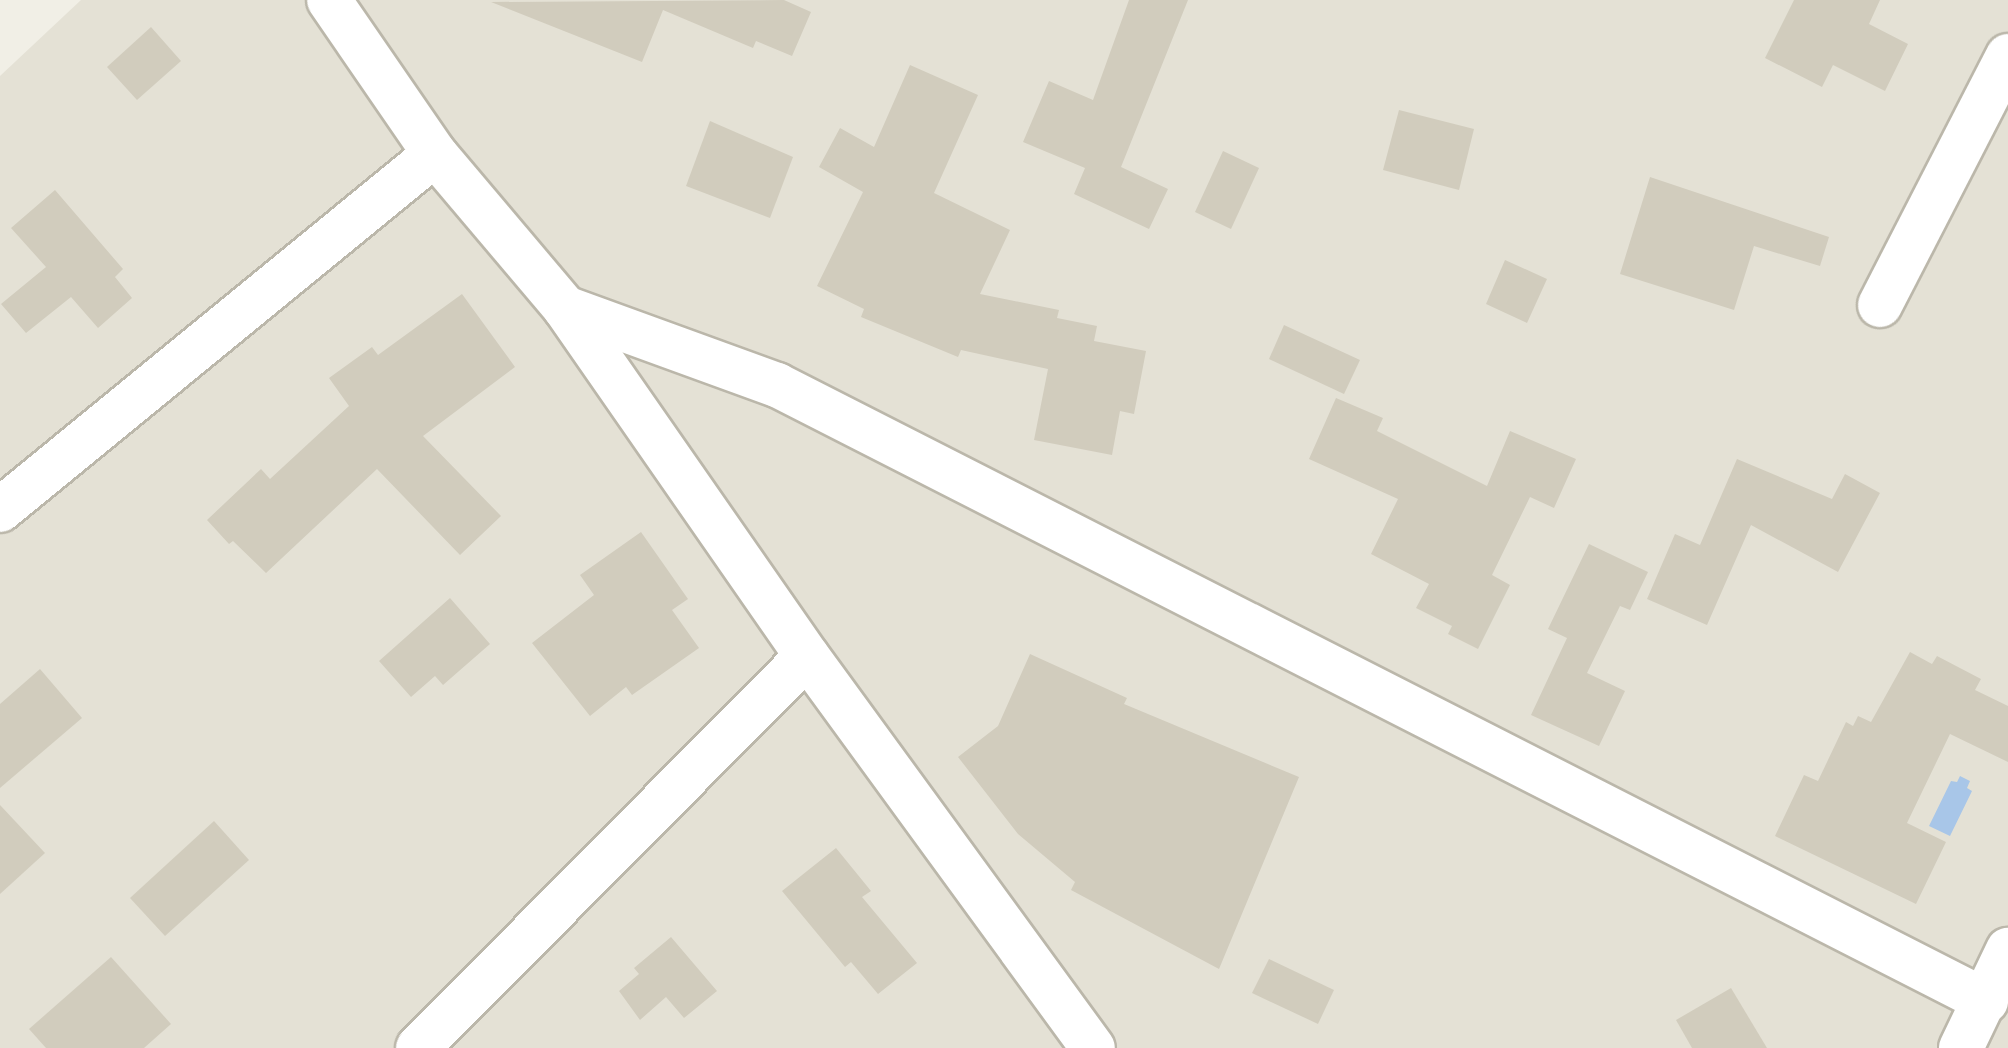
<!DOCTYPE html>
<html>
<head>
<meta charset="utf-8">
<style>
	body { margin:0 }
	#map { position:relative; width:2008px; height:1048px; overflow:hidden; background:#f1efe6; font-family:Rubik,sans-serif }
	div>[style] { position:absolute }
	.residential>* { inset:0; background:#e4e1d5 }
	.water>* { inset:0; background:#a8c6e8 }
	.building>* { inset:0; background:#d1ccbd }
	.roads { filter:drop-shadow(2px 0 #bbb7aa) drop-shadow(-2px 0 #bbb7aa) drop-shadow(0 2px #bbb7aa) drop-shadow(0 -2px #bbb7aa) }
	.street>* { height:44px; margin:-22px; padding:0 22px; transform-origin:22px; border-radius:22px; background:#fff }
	span { translate:-50% -50%; white-space:nowrap; text-align:center; line-height:1.15; -webkit-text-stroke:6px #fff; paint-order:stroke }
</style>
</head>
<body>
<div id="map">
	<div class="residential">
		<i style="clip-path:polygon(81px 0,2008px 0,2008px 1048px,0 1048px,0 76px)"></i>
	</div>
	<div class="water">
		<i style="clip-path:polygon(1960px 776px,1970px 781px,1967px 788px,1972px 791px,1950px 836px,1929px 826px,1951px 781px,1957px 782px)"></i>
	</div>
	<div class="building">
		<i style="clip-path:polygon(784px 0,811px 12px,792px 56px,756px 41px,753px 48px,663px 10px,642px 62px,491px 2px)"></i>
		<i style="clip-path:polygon(1129px 0,1188px 0,1121px 167px,1168px 189px,1149px 229px,1074px 194px,1085px 168px,1023px 142px,1049px 81px,1093px 100px)"></i>
		<i style="clip-path:polygon(1794px 0,1880px 0,1869px 24px,1908px 44px,1885px 91px,1833px 65px,1822px 87px,1765px 58px)"></i>
		<i style="clip-path:polygon(151px 27px,181px 61px,137px 100px,107px 67px)"></i>
		<i style="clip-path:polygon(910px 65px,978px 95px,934px 193px,1010px 230px,980px 294px,1059px 310px,1057px 318px,1097px 326px,1094px 341px,1146px 351px,1134px 414px,1120px 411px,1112px 455px,1034px 440px,1048px 369px,961px 350px,958px 357px,861px 317px,864px 309px,817px 286px,863px 192px,819px 167px,840px 128px,874px 147px)"></i>
		<i style="clip-path:polygon(1399px 110px,1474px 129px,1459px 190px,1383px 170px)"></i>
		<i style="clip-path:polygon(710px 121px,793px 157px,770px 218px,686px 186px)"></i>
		<i style="clip-path:polygon(1223px 151px,1259px 168px,1231px 229px,1195px 212px)"></i>
		<i style="clip-path:polygon(1650px 177px,1829px 237px,1820px 266px,1754px 246px,1734px 310px,1620px 274px)"></i>
		<i style="clip-path:polygon(55px 190px,123px 269px,115px 277px,132px 298px,98px 328px,71px 297px,26px 333px,1px 304px,46px 267px,11px 228px)"></i>
		<i style="clip-path:polygon(1505px 260px,1547px 279px,1527px 323px,1486px 304px)"></i>
		<i style="clip-path:polygon(462px 294px,515px 367px,423px 436px,501px 516px,460px 555px,377px 469px,266px 573px,233px 541px,229px 544px,207px 520px,261px 469px,270px 479px,349px 406px,329px 378px,372px 347px,378px 355px)"></i>
		<i style="clip-path:polygon(1284px 325px,1360px 360px,1344px 394px,1269px 359px)"></i>
		<i style="clip-path:polygon(1336px 398px,1383px 418px,1377px 431px,1487px 486px,1510px 431px,1576px 459px,1554px 508px,1530px 497px,1492px 575px,1510px 585px,1478px 649px,1448px 634px,1452px 626px,1416px 608px,1429px 584px,1371px 554px,1398px 499px,1309px 459px)"></i>
		<i style="clip-path:polygon(1737px 459px,1832px 499px,1845px 474px,1880px 493px,1838px 572px,1751px 525px,1707px 625px,1647px 599px,1675px 534px,1700px 545px)"></i>
		<i style="clip-path:polygon(641px 532px,688px 599px,672px 610px,699px 648px,632px 695px,626px 687px,590px 716px,532px 643px,594px 595px,580px 575px)"></i>
		<i style="clip-path:polygon(1589px 544px,1648px 572px,1630px 610px,1620px 606px,1587px 673px,1625px 691px,1599px 746px,1531px 715px,1567px 638px,1548px 629px)"></i>
		<i style="clip-path:polygon(450px 598px,490px 644px,443px 685px,435px 676px,411px 697px,379px 661px)"></i>
		<i style="clip-path:polygon(1910px 652px,1932px 664px,1937px 656px,1981px 679px,1975px 690px,2008px 706px,2008px 762px,1950px 734px,1907px 823px,1946px 842px,1916px 904px,1775px 836px,1804px 775px,1818px 781px,1846px 722px,1853px 726px,1858px 716px,1871px 722px)"></i>
		<i style="clip-path:polygon(1030px 654px,1127px 698px,1124px 704px,1299px 777px,1219px 969px,1071px 890px,1075px 882px,1018px 834px,958px 757px,998px 726px)"></i>
		<i style="clip-path:polygon(40px 669px,82px 718px,0 788px,0 704px)"></i>
		<i style="clip-path:polygon(0 805px,45px 853px,0 894px)"></i>
		<i style="clip-path:polygon(214px 821px,249px 860px,165px 936px,130px 898px)"></i>
		<i style="clip-path:polygon(836px 848px,871px 891px,862px 897px,917px 963px,878px 994px,851px 962px,845px 967px,782px 891px)"></i>
		<i style="clip-path:polygon(671px 937px,717px 991px,684px 1018px,666px 997px,640px 1020px,619px 991px,639px 974px,634px 968px)"></i>
		<i style="clip-path:polygon(111px 957px,171px 1024px,144px 1048px,46px 1048px,29px 1029px)"></i>
		<i style="clip-path:polygon(1269px 959px,1334px 990px,1318px 1024px,1252px 993px)"></i>
		<i style="clip-path:polygon(1731px 988px,1767px 1048px,1692px 1048px,1676px 1020px)"></i>
	</div>
	<div class="roads">
		<div class="street">
			<i style="left:329px;top:0;width:187px;rotate:55.5deg"></i>
			<i style="left:435px;top:154px;width:202px;rotate:49.8deg"></i>
			<i style="left:565px;top:308px;width:424px;rotate:55.2deg"></i>
			<i style="left:807px;top:656px;width:485px;rotate:53.9deg"></i>
			<i style="left:1880px;top:305px;width:280px;rotate:-62.8deg"></i>
			<i style="left:565px;top:308px;width:226px;rotate:20deg"></i>
			<i style="left:777px;top:385px;width:1357px;rotate:27deg"></i>
			<i style="left:0;top:510px;width:562px;rotate:-39.3deg"></i>
			<i style="left:418px;top:1048px;width:552px;rotate:-45.22deg"></i>
			<i style="left:1961px;top:1048px;width:109px;rotate:-64.4deg"></i>
		</div>
	</div>
</div>
</body>
</html>
